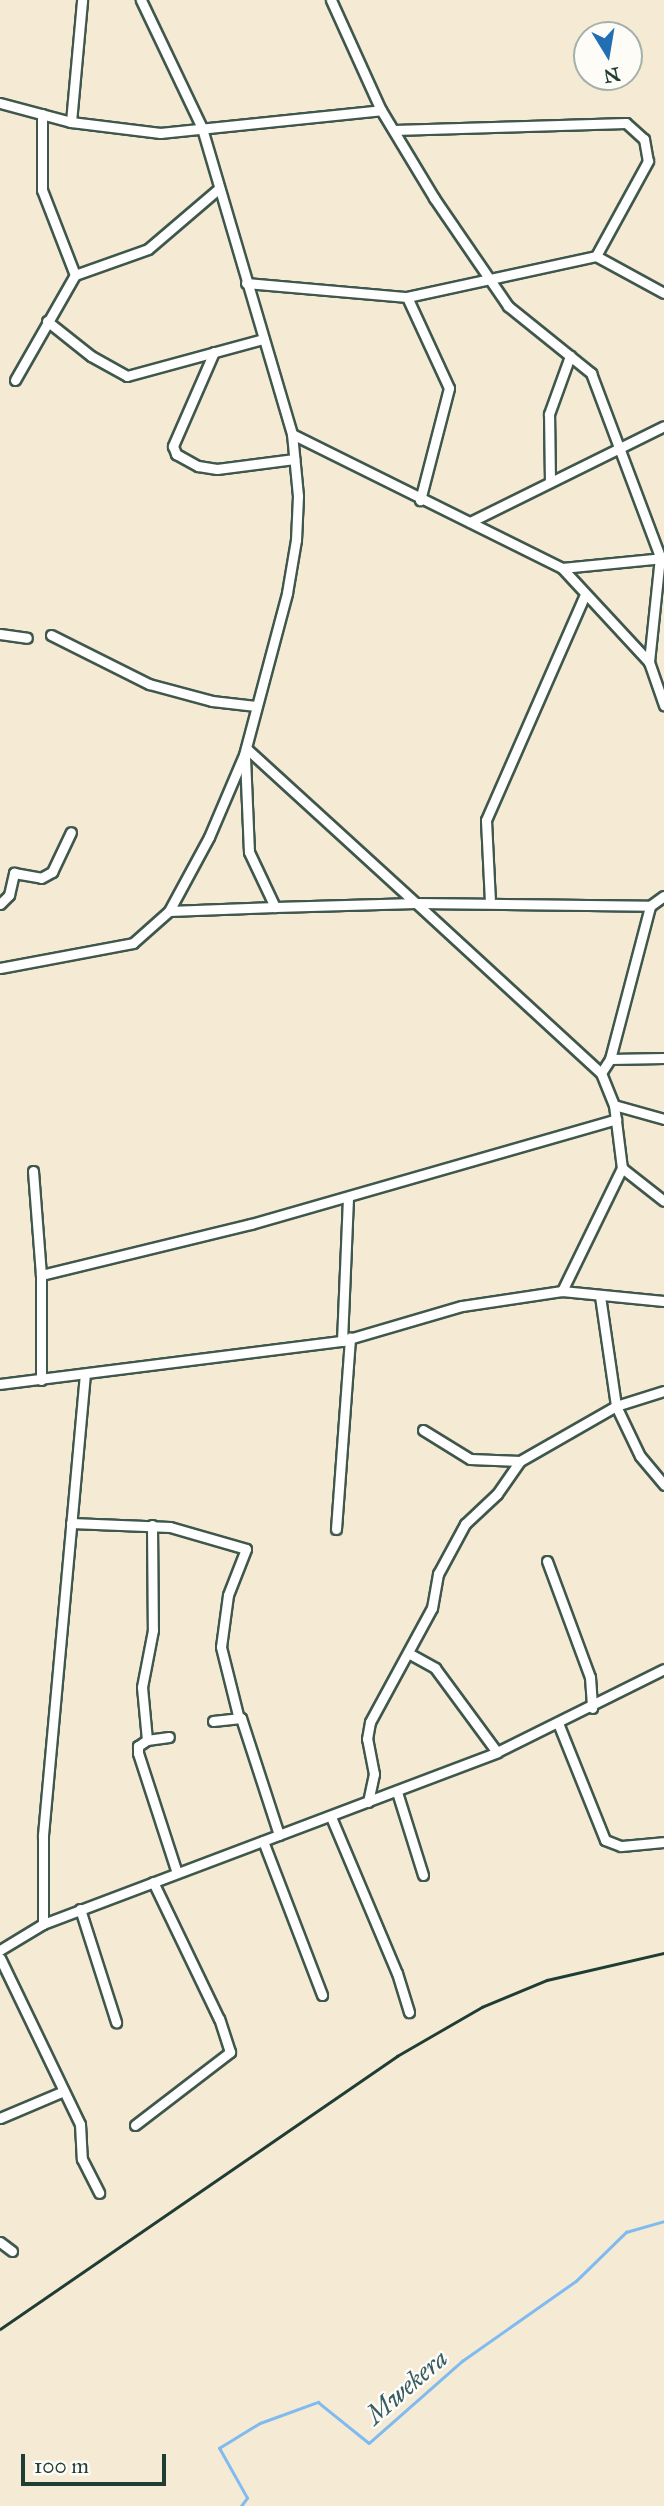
<!DOCTYPE html>
<html>
<head>
<meta charset="utf-8">
<style>
	body { margin:0 }
	#map { position:relative; width:664px; height:2506px; overflow:hidden; background:#f5ead4; font-family:"IM FELL Great Primer",serif }
	div>[style] { position:absolute }
	.stream>* { height:2.5px; margin:-1.25px; padding:0 1.25px; transform-origin:1.25px; border-radius:1.25px; background:#7fbbf1 }
	.roads { filter:drop-shadow(2px 0 #3f574c) drop-shadow(-2px 0 #3f574c) drop-shadow(0 2px #3f574c) drop-shadow(0 -2px #3f574c) }
	.minor>* { height:9px; margin:-4.5px; padding:0 4.5px; transform-origin:4.5px; border-radius:4.5px; background:#fff }
	.rail>* { height:2.5px; margin:-1.25px; padding:0 1.25px; transform-origin:1.25px; border-radius:1.25px; background:#1f3d34 }
	span { translate:-50% -50%; white-space:nowrap; text-align:center; line-height:1.15; -webkit-text-stroke:5px #fdfcf7; paint-order:stroke }
	.water-label { font-size:26px; color:#375c63; font-style:italic }
	.north { position:absolute; left:573px; top:21px; width:70px; height:70px; box-sizing:border-box; background:#fdfcf7; border:2px solid #a4b0a9; border-radius:50%; rotate:169deg; font-size:19px; font-weight:700; line-height:28px; text-align:center; color:#1f3d34 }
	.north::after { content:''; display:block; margin:auto; width:24px; height:32px; background:#1f6fb2; clip-path:polygon(50% 0,100% 100%,50% 72%,0 100%) }
	.scale { position:absolute; left:21px; top:2454px; width:145px; height:32px; box-sizing:border-box; border:4px solid #1f3d34; border-top:0; padding-left:9px; font-size:21px; line-height:24px; white-space:nowrap; color:#1f3d34; -webkit-text-stroke:5px #fdfcf7; paint-order:stroke }
</style>
</head>
<body>
<div id="map">
	<div class="stream">
		<i style="left:241px;top:2506px;width:10px;rotate:-53deg"></i>
		<i style="left:247px;top:2498px;width:57px;rotate:-119.2deg"></i>
		<i style="left:219px;top:2448px;width:48px;rotate:-31.4deg"></i>
		<i style="left:260px;top:2423px;width:62px;rotate:-19.9deg"></i>
		<i style="left:318px;top:2402px;width:65px;rotate:38.8deg"></i>
		<i style="left:369px;top:2443px;width:124px;rotate:-41.4deg"></i>
		<i style="left:462px;top:2361px;width:139px;rotate:-35.1deg"></i>
		<i style="left:576px;top:2281px;width:70px;rotate:-44.4deg"></i>
		<i style="left:626px;top:2232px;width:40px;rotate:-16deg"></i>
	</div>
	<div class="roads">
		<div class="minor">
			<i style="left:331px;top:0;width:121px;rotate:65.6deg"></i>
			<i style="left:0;top:103px;width:73px;rotate:15deg"></i>
			<i style="left:71px;top:122px;width:90px;rotate:7deg"></i>
			<i style="left:160px;top:133px;width:222px;rotate:-5.9deg"></i>
			<i style="left:381px;top:110px;width:103px;rotate:58.9deg"></i>
			<i style="left:434px;top:198px;width:131px;rotate:55.6deg"></i>
			<i style="left:508px;top:306px;width:107px;rotate:38.9deg"></i>
			<i style="left:591px;top:373px;width:197px;rotate:69.4deg"></i>
			<i style="left:660px;top:557px;width:106px;rotate:96deg"></i>
			<i style="left:71px;top:122px;width:122px;rotate:-84.8deg"></i>
			<i style="left:394px;top:130px;width:232px;rotate:-1.7deg"></i>
			<i style="left:626px;top:123px;width:24px;rotate:42deg"></i>
			<i style="left:644px;top:139px;width:22px;rotate:80deg"></i>
			<i style="left:648px;top:161px;width:108px;rotate:118.7deg"></i>
			<i style="left:75px;top:275px;width:77px;rotate:-19.6deg"></i>
			<i style="left:148px;top:249px;width:91px;rotate:-40.5deg"></i>
			<i style="left:246px;top:283px;width:162px;rotate:5deg"></i>
			<i style="left:407px;top:297px;width:193px;rotate:-12.2deg"></i>
			<i style="left:596px;top:256px;width:77px;rotate:28.6deg"></i>
			<i style="left:407px;top:297px;width:100px;rotate:65.2deg"></i>
			<i style="left:449px;top:388px;width:116px;rotate:104.5deg"></i>
			<i style="left:47px;top:321px;width:56px;rotate:38.5deg"></i>
			<i style="left:91px;top:356px;width:41px;rotate:29.1deg"></i>
			<i style="left:127px;top:376px;width:141px;rotate:-15.2deg"></i>
			<i style="left:214px;top:352px;width:103px;rotate:113.6deg"></i>
			<i style="left:173px;top:446px;width:9px;rotate:69deg"></i>
			<i style="left:176px;top:454px;width:25px;rotate:29deg"></i>
			<i style="left:198px;top:466px;width:19px;rotate:9deg"></i>
			<i style="left:217px;top:469px;width:78px;rotate:-7.4deg"></i>
			<i style="left:15px;top:380px;width:121px;rotate:-60.3deg"></i>
			<i style="left:75px;top:275px;width:91px;rotate:-111.2deg"></i>
			<i style="left:42px;top:190px;width:76px;rotate:-90deg"></i>
			<i style="left:292px;top:434px;width:301px;rotate:26.4deg"></i>
			<i style="left:562px;top:568px;width:128px;rotate:47.2deg"></i>
			<i style="left:649px;top:662px;width:46px;rotate:70.8deg"></i>
			<i style="left:550px;top:482px;width:68px;rotate:-90.8deg"></i>
			<i style="left:549px;top:414px;width:62px;rotate:-70.1deg"></i>
			<i style="left:470px;top:522px;width:216px;rotate:-26.3deg"></i>
			<i style="left:562px;top:568px;width:102px;rotate:-5.6deg"></i>
			<i style="left:0;top:634px;width:27px;rotate:8deg"></i>
			<i style="left:51px;top:635px;width:110px;rotate:26.6deg"></i>
			<i style="left:149px;top:684px;width:65px;rotate:15.1deg"></i>
			<i style="left:212px;top:701px;width:44px;rotate:6.5deg"></i>
			<i style="left:246px;top:748px;width:230px;rotate:42.4deg"></i>
			<i style="left:416px;top:903px;width:234px;rotate:0.7deg"></i>
			<i style="left:245px;top:757px;width:95px;rotate:87.6deg"></i>
			<i style="left:249px;top:852px;width:61px;rotate:64.7deg"></i>
			<i style="left:275px;top:907px;width:141px;rotate:-1.6deg"></i>
			<i style="left:416px;top:903px;width:251px;rotate:42.6deg"></i>
			<i style="left:601px;top:1073px;width:35px;rotate:68deg"></i>
			<i style="left:614px;top:1105px;width:64px;rotate:82.8deg"></i>
			<i style="left:622px;top:1168px;width:53px;rotate:38.2deg"></i>
			<i style="left:490px;top:902px;width:82px;rotate:-92.8deg"></i>
			<i style="left:486px;top:820px;width:244px;rotate:-66.3deg"></i>
			<i style="left:0;top:904px;width:13px;rotate:-45deg"></i>
			<i style="left:9px;top:895px;width:23px;rotate:-77deg"></i>
			<i style="left:14px;top:873px;width:27px;rotate:10deg"></i>
			<i style="left:41px;top:878px;width:13px;rotate:-29deg"></i>
			<i style="left:52px;top:872px;width:44px;rotate:-64.6deg"></i>
			<i style="left:169px;top:911px;width:106px;rotate:-2.2deg"></i>
			<i style="left:0;top:968px;width:135px;rotate:-10.6deg"></i>
			<i style="left:133px;top:943px;width:48px;rotate:-41.6deg"></i>
			<i style="left:169px;top:911px;width:84px;rotate:-61.6deg"></i>
			<i style="left:209px;top:837px;width:89px;rotate:-66.9deg"></i>
			<i style="left:244px;top:755px;width:168px;rotate:-75.1deg"></i>
			<i style="left:287px;top:593px;width:54px;rotate:-80.4deg"></i>
			<i style="left:296px;top:540px;width:44px;rotate:-87.4deg"></i>
			<i style="left:298px;top:496px;width:62px;rotate:-95.5deg"></i>
			<i style="left:292px;top:434px;width:319px;rotate:-106.4deg"></i>
			<i style="left:202px;top:128px;width:142px;rotate:-115.5deg"></i>
			<i style="left:610px;top:1059px;width:158px;rotate:-75.3deg"></i>
			<i style="left:650px;top:906px;width:17px;rotate:-36deg"></i>
			<i style="left:601px;top:1073px;width:17px;rotate:-57deg"></i>
			<i style="left:610px;top:1059px;width:54px;rotate:-1.1deg"></i>
			<i style="left:614px;top:1105px;width:52px;rotate:15.6deg"></i>
			<i style="left:33px;top:1171px;width:104px;rotate:85.6deg"></i>
			<i style="left:562px;top:1291px;width:102px;rotate:5.6deg"></i>
			<i style="left:600px;top:1296px;width:111px;rotate:81.7deg"></i>
			<i style="left:616px;top:1406px;width:55px;rotate:64.4deg"></i>
			<i style="left:640px;top:1456px;width:38px;rotate:50deg"></i>
			<i style="left:342px;top:1341px;width:144px;rotate:-87.6deg"></i>
			<i style="left:41px;top:1380px;width:105px;rotate:-90deg"></i>
			<i style="left:41px;top:1275px;width:216px;rotate:-13.7deg"></i>
			<i style="left:251px;top:1224px;width:380px;rotate:-16deg"></i>
			<i style="left:0;top:1384px;width:345px;rotate:-7.2deg"></i>
			<i style="left:342px;top:1341px;width:125px;rotate:-16.3deg"></i>
			<i style="left:462px;top:1306px;width:101px;rotate:-8.5deg"></i>
			<i style="left:562px;top:1291px;width:137px;rotate:-64deg"></i>
			<i style="left:423px;top:1430px;width:55px;rotate:31.7deg"></i>
			<i style="left:470px;top:1459px;width:50px;rotate:2.3deg"></i>
			<i style="left:71px;top:1523px;width:99px;rotate:2.3deg"></i>
			<i style="left:170px;top:1527px;width:79px;rotate:16.1deg"></i>
			<i style="left:246px;top:1549px;width:49px;rotate:111.4deg"></i>
			<i style="left:228px;top:1595px;width:52px;rotate:97.7deg"></i>
			<i style="left:221px;top:1647px;width:70px;rotate:76deg"></i>
			<i style="left:152px;top:1525px;width:105px;rotate:89.5deg"></i>
			<i style="left:153px;top:1630px;width:58px;rotate:100.9deg"></i>
			<i style="left:142px;top:1687px;width:53px;rotate:84.6deg"></i>
			<i style="left:147px;top:1740px;width:11px;rotate:146deg"></i>
			<i style="left:138px;top:1746px;width:7px;rotate:90deg"></i>
			<i style="left:138px;top:1753px;width:126px;rotate:72deg"></i>
			<i style="left:336px;top:1529px;width:192px;rotate:-85.8deg"></i>
			<i style="left:547px;top:1561px;width:124px;rotate:69.7deg"></i>
			<i style="left:590px;top:1677px;width:31px;rotate:86deg"></i>
			<i style="left:410px;top:1654px;width:29px;rotate:29deg"></i>
			<i style="left:435px;top:1668px;width:104px;rotate:53.6deg"></i>
			<i style="left:213px;top:1721px;width:28px;rotate:-6deg"></i>
			<i style="left:241px;top:1718px;width:123px;rotate:72deg"></i>
			<i style="left:558px;top:1723px;width:126px;rotate:68.1deg"></i>
			<i style="left:605px;top:1840px;width:17px;rotate:21deg"></i>
			<i style="left:621px;top:1846px;width:43px;rotate:-5.3deg"></i>
			<i style="left:147px;top:1740px;width:22px;rotate:-8deg"></i>
			<i style="left:397px;top:1792px;width:87px;rotate:72.6deg"></i>
			<i style="left:368px;top:1802px;width:29px;rotate:-78deg"></i>
			<i style="left:374px;top:1774px;width:36px;rotate:-101deg"></i>
			<i style="left:367px;top:1739px;width:17px;rotate:-80deg"></i>
			<i style="left:370px;top:1722px;width:130px;rotate:-61.5deg"></i>
			<i style="left:432px;top:1608px;width:35px;rotate:-80deg"></i>
			<i style="left:438px;top:1574px;width:57px;rotate:-61.6deg"></i>
			<i style="left:465px;top:1524px;width:44px;rotate:-43.2deg"></i>
			<i style="left:497px;top:1494px;width:40px;rotate:-55.1deg"></i>
			<i style="left:520px;top:1461px;width:111px;rotate:-29.8deg"></i>
			<i style="left:616px;top:1406px;width:50px;rotate:-17.4deg"></i>
			<i style="left:331px;top:1817px;width:169px;rotate:67.1deg"></i>
			<i style="left:397px;top:1973px;width:41px;rotate:72.9deg"></i>
			<i style="left:263px;top:1841px;width:165px;rotate:69deg"></i>
			<i style="left:80px;top:1909px;width:119px;rotate:72.3deg"></i>
			<i style="left:43px;top:1924px;width:89px;rotate:-90deg"></i>
			<i style="left:43px;top:1835px;width:461px;rotate:-84.8deg"></i>
			<i style="left:0;top:1950px;width:50px;rotate:-31.2deg"></i>
			<i style="left:43px;top:1924px;width:485px;rotate:-20.7deg"></i>
			<i style="left:497px;top:1752px;width:186px;rotate:-26.4deg"></i>
			<i style="left:0;top:1958px;width:184px;rotate:64.3deg"></i>
			<i style="left:80px;top:2124px;width:35px;rotate:87deg"></i>
			<i style="left:82px;top:2159px;width:38px;rotate:63deg"></i>
			<i style="left:0;top:2118px;width:69px;rotate:-22.9deg"></i>
			<i style="left:135px;top:2125px;width:120px;rotate:-37.5deg"></i>
			<i style="left:230px;top:2052px;width:35px;rotate:-108deg"></i>
			<i style="left:219px;top:2019px;width:152px;rotate:-115.7deg"></i>
			<i style="left:0;top:2242px;width:15px;rotate:37deg"></i>
		</div>
	</div>
	<div class="rail">
		<i style="left:0;top:2329px;width:482px;rotate:-34.5deg"></i>
		<i style="left:397px;top:2056px;width:98px;rotate:-30deg"></i>
		<i style="left:482px;top:2007px;width:70px;rotate:-22.6deg"></i>
		<i style="left:547px;top:1980px;width:120px;rotate:-13deg"></i>
	</div>
	<div class="water-label">
		<span style="left:407px;top:2387px;rotate:-41deg">Mwekera</span>
	</div>
	<div class="north">N</div>
	<div class="scale">100 m</div>
</div>
</body>
</html>
